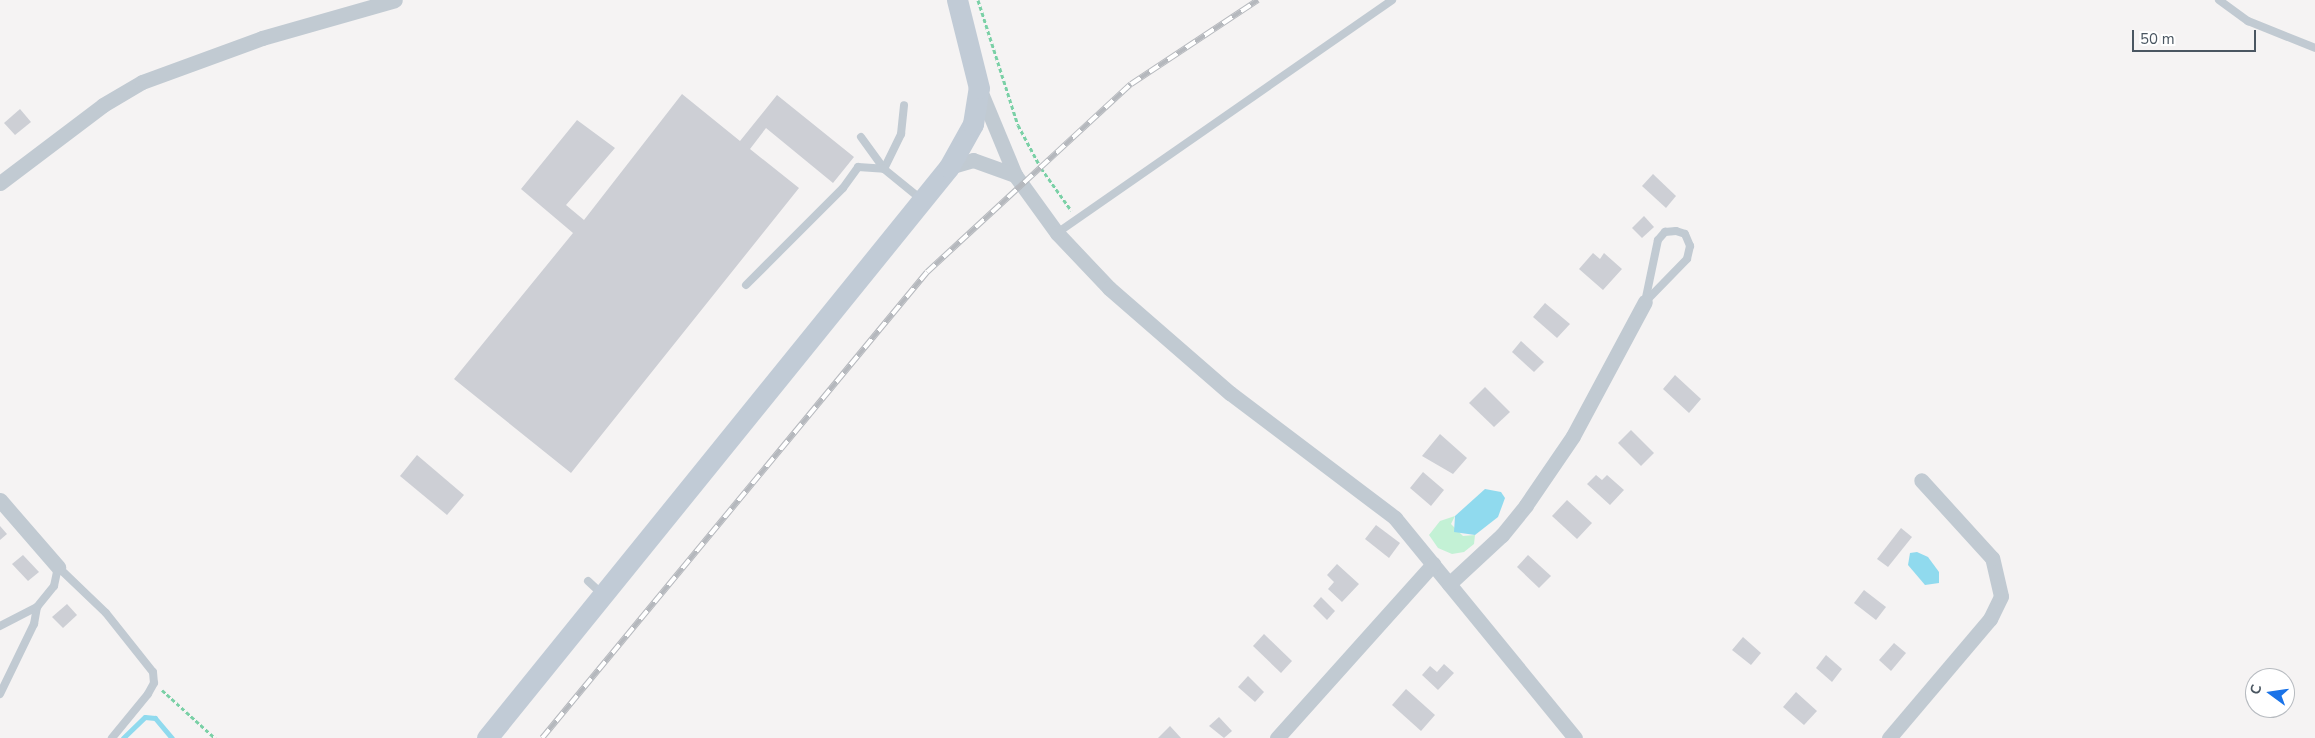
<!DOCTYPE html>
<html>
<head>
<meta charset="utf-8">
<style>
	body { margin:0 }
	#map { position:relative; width:2315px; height:738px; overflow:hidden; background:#f5f3f3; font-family:"Nunito Sans",sans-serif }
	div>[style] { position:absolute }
	.green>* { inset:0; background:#c3f1d5 }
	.water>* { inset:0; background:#90daee }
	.stream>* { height:5px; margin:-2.5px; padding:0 2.5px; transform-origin:2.5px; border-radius:2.5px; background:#90daee }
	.building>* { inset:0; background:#cdcfd5 }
	.path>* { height:3px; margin-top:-1.5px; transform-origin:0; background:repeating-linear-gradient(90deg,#7ad0a6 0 4px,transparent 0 6.5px) }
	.lane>* { height:8px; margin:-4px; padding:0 4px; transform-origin:4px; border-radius:4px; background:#c1cad2 }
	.street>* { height:15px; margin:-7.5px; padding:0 7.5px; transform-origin:7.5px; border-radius:7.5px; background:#c1cad2 }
	.secondary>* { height:21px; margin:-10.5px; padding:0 10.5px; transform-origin:10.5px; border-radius:10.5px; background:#c1cbd6 }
	.rail>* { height:5.5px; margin-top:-2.75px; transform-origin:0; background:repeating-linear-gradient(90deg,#fff 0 11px,#b5b8bd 0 22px); box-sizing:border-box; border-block:1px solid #b5b8bd }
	span { translate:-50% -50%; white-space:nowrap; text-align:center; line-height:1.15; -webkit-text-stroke:4px #fff; paint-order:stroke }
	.north { position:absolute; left:2245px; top:668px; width:50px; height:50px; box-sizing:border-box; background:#fff; border:1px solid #b7bbc0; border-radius:50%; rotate:284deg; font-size:14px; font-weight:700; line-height:20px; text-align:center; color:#4a5661 }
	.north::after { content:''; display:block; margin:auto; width:18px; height:22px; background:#1a73e8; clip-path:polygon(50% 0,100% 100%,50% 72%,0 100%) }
	.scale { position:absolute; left:2132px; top:30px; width:124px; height:22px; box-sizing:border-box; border:2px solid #4a5661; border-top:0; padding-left:6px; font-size:15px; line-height:18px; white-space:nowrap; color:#4a5661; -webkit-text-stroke:4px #fff; paint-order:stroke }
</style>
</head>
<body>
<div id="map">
	<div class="green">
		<i style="clip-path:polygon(1455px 516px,1451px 524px,1463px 536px,1475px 535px,1474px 544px,1464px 552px,1452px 554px,1438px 548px,1429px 535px,1440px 521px)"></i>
	</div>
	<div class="water">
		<i style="clip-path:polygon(1485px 489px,1501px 492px,1505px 498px,1498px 517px,1475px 535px,1454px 532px,1455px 516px)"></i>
		<i style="clip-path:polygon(1917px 552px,1928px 557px,1939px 572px,1939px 583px,1925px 585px,1908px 565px,1910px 553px)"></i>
	</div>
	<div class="stream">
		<i style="left:123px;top:738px;width:30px;rotate:-44deg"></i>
		<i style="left:145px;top:717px;width:10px;rotate:6deg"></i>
		<i style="left:155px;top:718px;width:26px;rotate:50deg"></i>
	</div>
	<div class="building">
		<i style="clip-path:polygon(682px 94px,740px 141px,777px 95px,854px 157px,833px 183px,766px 128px,750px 149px,799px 188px,571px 473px,454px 379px,573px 233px,521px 189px,577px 120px,615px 148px,566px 205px,584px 220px)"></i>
		<i style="clip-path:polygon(20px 109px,31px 122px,15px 135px,4px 123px)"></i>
		<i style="clip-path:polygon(1653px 174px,1676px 196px,1666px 208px,1642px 186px)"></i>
		<i style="clip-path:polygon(1644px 216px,1654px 227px,1642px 238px,1632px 228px)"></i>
		<i style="clip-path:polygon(1593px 253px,1600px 259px,1604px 253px,1622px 269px,1603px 290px,1579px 269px)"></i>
		<i style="clip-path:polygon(1545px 303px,1570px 324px,1557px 338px,1533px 317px)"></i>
		<i style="clip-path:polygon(1521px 341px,1544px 362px,1534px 372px,1512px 352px)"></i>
		<i style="clip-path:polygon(1675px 375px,1701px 399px,1689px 413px,1663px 389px)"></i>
		<i style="clip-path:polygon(1485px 387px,1510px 412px,1494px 427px,1469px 403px)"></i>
		<i style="clip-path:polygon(1631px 430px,1654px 453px,1641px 466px,1618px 443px)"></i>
		<i style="clip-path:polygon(1440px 434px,1467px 458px,1453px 474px,1422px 456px)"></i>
		<i style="clip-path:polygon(417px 455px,464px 495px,447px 515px,400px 476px)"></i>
		<i style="clip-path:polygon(1423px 472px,1444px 490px,1431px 506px,1410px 488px)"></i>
		<i style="clip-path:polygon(1596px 475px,1602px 480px,1607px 475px,1624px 490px,1610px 505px,1587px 484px)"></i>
		<i style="clip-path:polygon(1567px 500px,1592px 523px,1577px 539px,1552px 516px)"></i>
		<i style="clip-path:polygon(1376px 525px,1400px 543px,1389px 558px,1365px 539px)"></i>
		<i style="clip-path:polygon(0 526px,7px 534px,0 540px)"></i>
		<i style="clip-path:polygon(1901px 528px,1912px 537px,1888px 567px,1877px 559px)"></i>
		<i style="clip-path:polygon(23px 555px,39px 572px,28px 581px,12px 564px)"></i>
		<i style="clip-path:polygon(1528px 555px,1551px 576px,1539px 588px,1517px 567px)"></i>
		<i style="clip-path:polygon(1337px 564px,1359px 584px,1342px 602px,1328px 589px,1334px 582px,1327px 575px)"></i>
		<i style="clip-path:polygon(1864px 590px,1886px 607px,1876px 620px,1854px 603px)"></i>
		<i style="clip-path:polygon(1321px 597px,1335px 611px,1327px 620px,1313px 606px)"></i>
		<i style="clip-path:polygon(67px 604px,77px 615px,63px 628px,52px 617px)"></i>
		<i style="clip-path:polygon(1264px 634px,1292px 661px,1281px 673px,1253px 646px)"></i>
		<i style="clip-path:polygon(1743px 637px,1761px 653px,1751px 665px,1732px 650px)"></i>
		<i style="clip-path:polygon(1894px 643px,1906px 653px,1891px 671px,1879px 660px)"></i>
		<i style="clip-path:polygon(1826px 655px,1842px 669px,1832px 682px,1816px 668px)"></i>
		<i style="clip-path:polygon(1444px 664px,1454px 673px,1438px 690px,1422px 675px,1430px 666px,1437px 672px)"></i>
		<i style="clip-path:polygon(1248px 676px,1264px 692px,1255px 702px,1238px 687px)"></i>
		<i style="clip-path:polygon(1406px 689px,1435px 715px,1421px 731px,1392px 705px)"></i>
		<i style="clip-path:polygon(1796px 692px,1817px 711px,1804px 725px,1783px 707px)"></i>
		<i style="clip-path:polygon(1219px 717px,1232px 731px,1224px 738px,1209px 726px)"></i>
		<i style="clip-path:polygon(1170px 726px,1181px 738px,1158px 738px)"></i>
	</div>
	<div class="path">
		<i style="left:978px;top:0;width:131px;rotate:72.3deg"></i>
		<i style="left:1018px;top:125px;width:49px;rotate:61.9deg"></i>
		<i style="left:1041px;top:168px;width:52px;rotate:54.5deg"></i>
		<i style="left:162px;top:690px;width:72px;rotate:42.2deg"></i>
	</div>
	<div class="lane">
		<i style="left:2219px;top:0;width:36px;rotate:36deg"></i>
		<i style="left:2248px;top:21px;width:72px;rotate:21.9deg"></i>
		<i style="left:861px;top:137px;width:39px;rotate:54deg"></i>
		<i style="left:884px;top:169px;width:39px;rotate:-64deg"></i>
		<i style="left:901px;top:134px;width:29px;rotate:-84deg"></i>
		<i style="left:1676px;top:231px;width:9px;rotate:18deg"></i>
		<i style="left:1685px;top:234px;width:13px;rotate:67deg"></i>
		<i style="left:1690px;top:246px;width:13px;rotate:103deg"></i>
		<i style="left:1687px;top:259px;width:60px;rotate:134.3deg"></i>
		<i style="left:1645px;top:302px;width:63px;rotate:-78.2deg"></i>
		<i style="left:1658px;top:240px;width:11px;rotate:-49deg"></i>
		<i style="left:1665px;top:232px;width:11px;rotate:-5deg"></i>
		<i style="left:1057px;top:233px;width:408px;rotate:-34.8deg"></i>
		<i style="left:746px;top:285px;width:137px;rotate:-45deg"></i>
		<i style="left:843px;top:188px;width:26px;rotate:-54deg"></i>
		<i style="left:858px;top:167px;width:26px;rotate:4deg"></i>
		<i style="left:884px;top:169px;width:49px;rotate:39.2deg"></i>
		<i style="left:58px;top:567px;width:66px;rotate:43.8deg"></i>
		<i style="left:106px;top:613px;width:75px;rotate:51.5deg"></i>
		<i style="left:153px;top:672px;width:11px;rotate:85deg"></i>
		<i style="left:154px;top:683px;width:13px;rotate:119deg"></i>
		<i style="left:148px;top:694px;width:57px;rotate:129.3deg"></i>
		<i style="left:588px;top:581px;width:18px;rotate:43deg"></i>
		<i style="left:0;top:626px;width:42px;rotate:-27.2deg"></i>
		<i style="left:0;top:694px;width:78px;rotate:-64.1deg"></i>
		<i style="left:34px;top:624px;width:17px;rotate:-80deg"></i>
		<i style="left:37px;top:607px;width:27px;rotate:-51deg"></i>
		<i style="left:54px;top:586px;width:19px;rotate:-78deg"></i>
	</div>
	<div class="street">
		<i style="left:979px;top:88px;width:94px;rotate:67.5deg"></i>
		<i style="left:1015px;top:175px;width:72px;rotate:54.1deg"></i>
		<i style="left:1057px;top:233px;width:76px;rotate:46.6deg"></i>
		<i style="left:1109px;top:288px;width:160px;rotate:41deg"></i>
		<i style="left:1230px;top:393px;width:207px;rotate:37.1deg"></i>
		<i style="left:1395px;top:518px;width:284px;rotate:50.7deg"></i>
		<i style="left:949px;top:167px;width:25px;rotate:-16deg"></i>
		<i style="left:973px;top:160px;width:45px;rotate:19.7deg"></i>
		<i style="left:0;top:183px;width:129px;rotate:-37.1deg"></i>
		<i style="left:103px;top:105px;width:45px;rotate:-30.5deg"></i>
		<i style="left:142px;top:82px;width:128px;rotate:-20.1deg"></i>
		<i style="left:262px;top:38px;width:138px;rotate:-15.9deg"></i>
		<i style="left:0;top:500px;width:89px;rotate:49.1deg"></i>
		<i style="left:1449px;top:584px;width:72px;rotate:-42.8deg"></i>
		<i style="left:1502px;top:535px;width:38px;rotate:-51deg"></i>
		<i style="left:1526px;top:505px;width:83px;rotate:-55.7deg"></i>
		<i style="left:1573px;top:436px;width:152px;rotate:-61.8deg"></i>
		<i style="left:1277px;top:738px;width:234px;rotate:-48.1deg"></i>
		<i style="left:1889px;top:738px;width:156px;rotate:-49.7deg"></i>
		<i style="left:1990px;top:619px;width:25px;rotate:-64deg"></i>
		<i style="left:2001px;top:596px;width:39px;rotate:-103deg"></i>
		<i style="left:1992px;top:558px;width:105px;rotate:-132.3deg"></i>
	</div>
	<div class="secondary">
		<i style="left:487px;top:738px;width:734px;rotate:-51.02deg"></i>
		<i style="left:949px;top:167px;width:49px;rotate:-60.8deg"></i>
		<i style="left:973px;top:124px;width:36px;rotate:-81deg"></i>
		<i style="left:979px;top:88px;width:91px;rotate:-104deg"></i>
	</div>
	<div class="rail">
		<i style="left:542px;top:738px;width:604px;rotate:-50.44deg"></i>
		<i style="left:927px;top:272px;width:277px;rotate:-42.7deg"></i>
		<i style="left:1131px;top:84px;width:152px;rotate:-33.5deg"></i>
	</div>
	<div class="north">С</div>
	<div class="scale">50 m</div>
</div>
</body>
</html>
